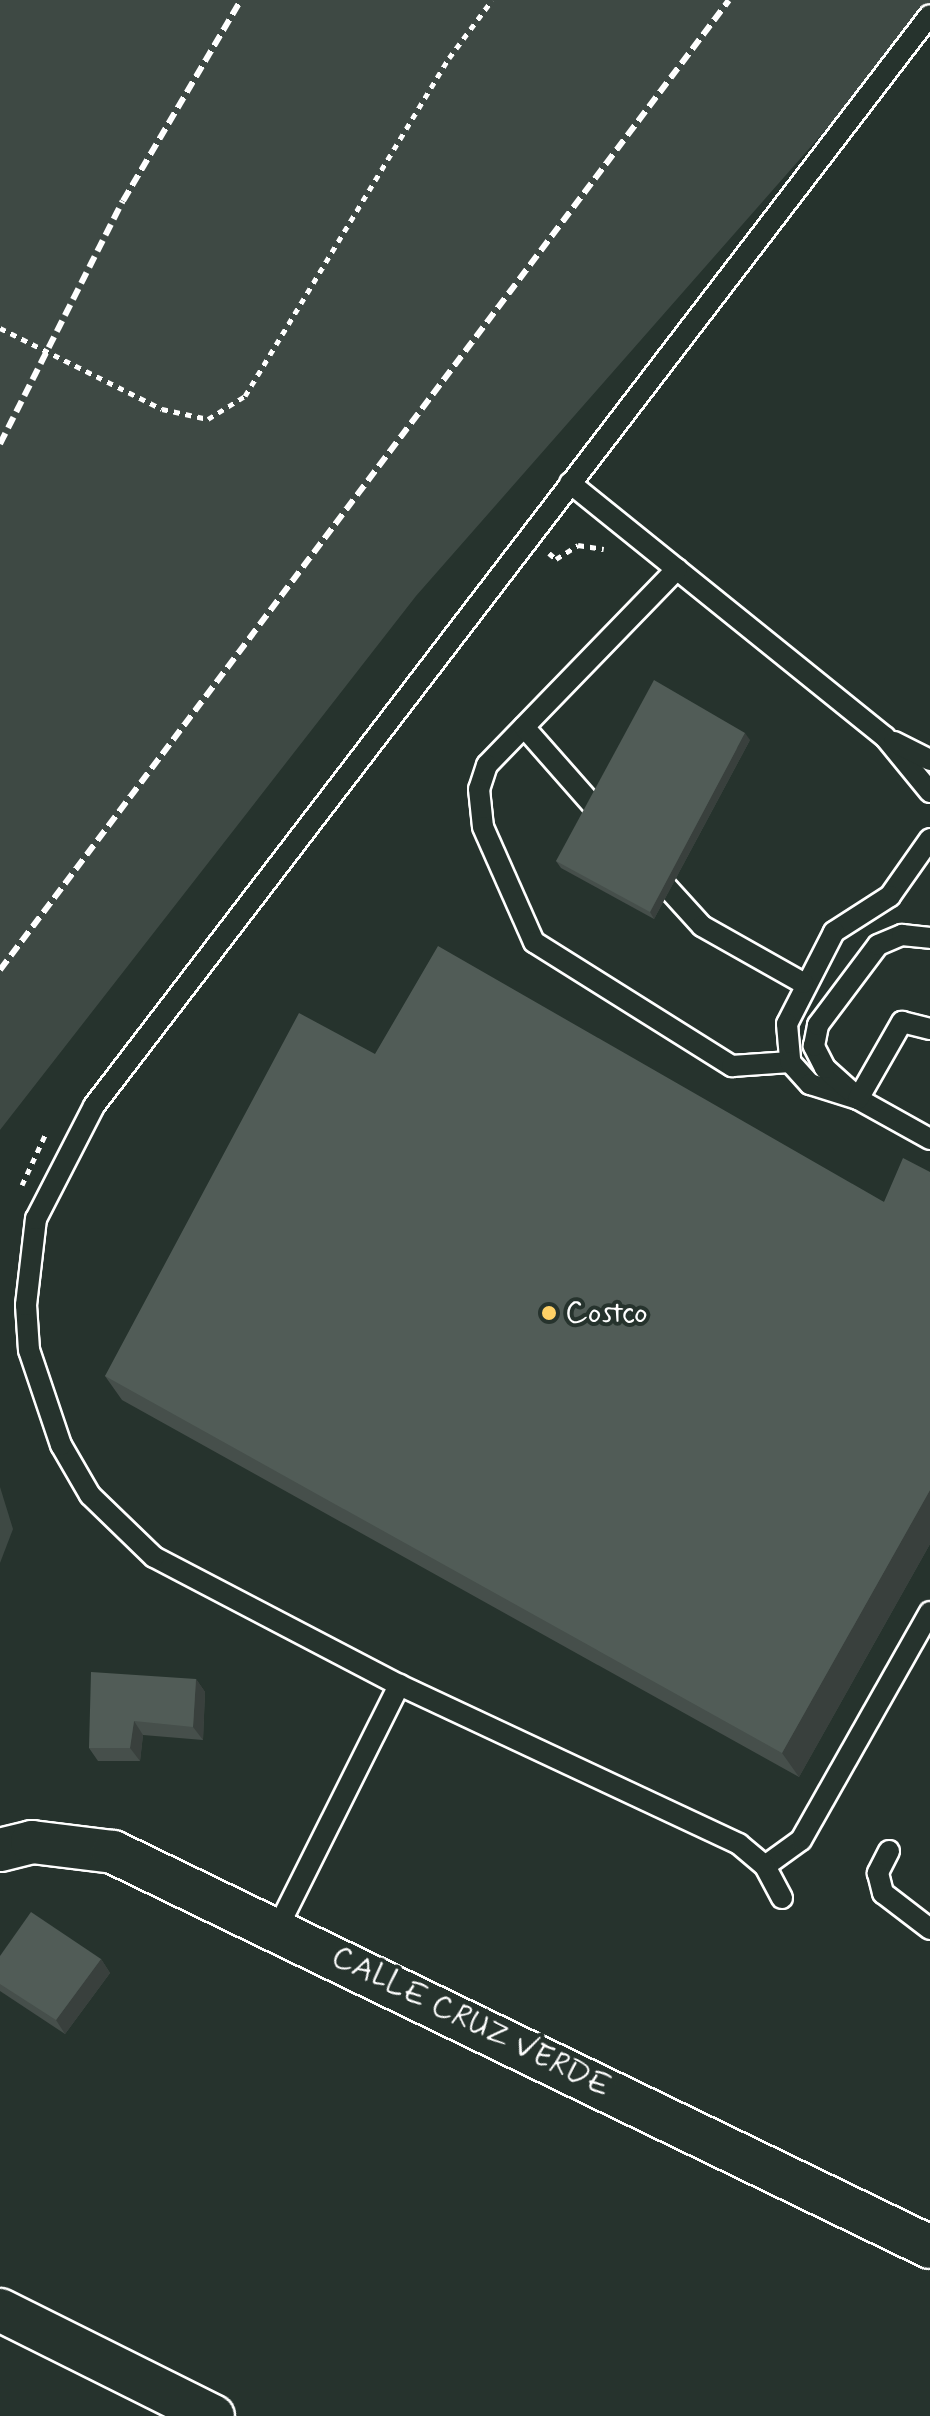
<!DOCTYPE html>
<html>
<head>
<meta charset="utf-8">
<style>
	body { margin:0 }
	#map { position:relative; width:930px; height:2416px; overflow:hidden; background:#26332d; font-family:Mynerve,sans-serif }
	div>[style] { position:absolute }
	.green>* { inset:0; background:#3e4944 }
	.path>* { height:5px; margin-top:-2.5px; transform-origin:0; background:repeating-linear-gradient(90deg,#fff 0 6px,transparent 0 12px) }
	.roads { filter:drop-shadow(2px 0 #fff) drop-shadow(-2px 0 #fff) drop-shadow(0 2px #fff) drop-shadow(0 -2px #fff) }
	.lane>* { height:20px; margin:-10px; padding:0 10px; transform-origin:10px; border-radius:10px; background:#26332d }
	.street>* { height:42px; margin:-21px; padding:0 21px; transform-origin:21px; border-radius:21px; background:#26332d }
	.rail>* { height:6px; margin-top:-3px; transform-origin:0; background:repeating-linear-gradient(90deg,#fff 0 12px,transparent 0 18px) }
	.path-bridge>* { height:5px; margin-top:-2.5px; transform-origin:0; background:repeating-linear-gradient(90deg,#fff 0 6px,transparent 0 12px) }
	.wall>* { inset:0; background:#464f4b }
	.shaded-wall>* { inset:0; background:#39403d }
	.building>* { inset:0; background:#515c57 }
	.dots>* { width:22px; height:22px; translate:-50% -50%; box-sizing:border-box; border:4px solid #26332d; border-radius:50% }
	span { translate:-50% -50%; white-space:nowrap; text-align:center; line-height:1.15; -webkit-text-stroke:8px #26332d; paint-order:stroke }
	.poi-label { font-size:32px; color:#fff }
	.left { translate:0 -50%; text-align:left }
	.street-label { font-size:32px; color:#fff }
</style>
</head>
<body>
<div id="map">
	<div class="green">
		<i style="clip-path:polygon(0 0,930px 0,930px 11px,416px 596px,0 1130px)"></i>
		<i style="clip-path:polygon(0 1487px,13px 1529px,0 1563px)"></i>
	</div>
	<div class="path">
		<i style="left:162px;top:409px;width:47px;rotate:12.3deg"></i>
		<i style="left:208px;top:419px;width:44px;rotate:-31.9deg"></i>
		<i style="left:245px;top:396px;width:395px;rotate:-58.9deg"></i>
		<i style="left:449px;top:58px;width:72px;rotate:-53.4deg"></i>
		<i style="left:549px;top:553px;width:9px;rotate:41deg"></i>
		<i style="left:556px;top:559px;width:26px;rotate:-32deg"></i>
		<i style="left:578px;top:545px;width:26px;rotate:9deg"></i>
		<i style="left:22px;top:1185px;width:57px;rotate:-65.2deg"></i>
	</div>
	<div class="roads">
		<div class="lane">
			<i style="left:570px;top:483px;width:405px;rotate:38.9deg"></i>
			<i style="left:885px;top:737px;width:71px;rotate:50.7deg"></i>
			<i style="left:677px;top:569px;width:273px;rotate:134.1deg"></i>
			<i style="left:487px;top:765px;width:25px;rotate:108deg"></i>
			<i style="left:479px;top:789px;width:38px;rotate:84deg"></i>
			<i style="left:483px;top:827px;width:126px;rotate:66.1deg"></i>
			<i style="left:534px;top:942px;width:234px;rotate:32.1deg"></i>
			<i style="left:732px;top:1066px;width:58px;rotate:-3.9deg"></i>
			<i style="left:524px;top:727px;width:123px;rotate:48.6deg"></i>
			<i style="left:894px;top:742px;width:40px;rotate:26.6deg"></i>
			<i style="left:930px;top:839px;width:70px;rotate:125.1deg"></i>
			<i style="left:890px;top:896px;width:67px;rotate:147.3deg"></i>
			<i style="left:834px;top:932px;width:103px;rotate:117.1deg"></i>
			<i style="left:787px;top:1024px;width:38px;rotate:85deg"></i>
			<i style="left:790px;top:1062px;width:30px;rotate:48deg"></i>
			<i style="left:810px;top:1084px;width:50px;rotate:17.4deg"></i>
			<i style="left:858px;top:1099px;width:82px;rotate:29.1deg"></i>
			<i style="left:653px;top:872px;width:73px;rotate:47.8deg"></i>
			<i style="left:702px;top:926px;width:116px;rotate:29.4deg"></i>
			<i style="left:856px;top:1096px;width:42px;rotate:-137.9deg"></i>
			<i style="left:825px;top:1068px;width:25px;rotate:-117deg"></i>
			<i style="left:814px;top:1046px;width:21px;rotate:-79deg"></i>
			<i style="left:818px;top:1025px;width:100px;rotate:-53.1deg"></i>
			<i style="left:878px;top:945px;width:26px;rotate:-23deg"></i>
			<i style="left:902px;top:935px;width:28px;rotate:6deg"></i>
			<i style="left:858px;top:1099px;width:89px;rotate:-60.3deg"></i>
			<i style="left:902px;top:1022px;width:29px;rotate:14deg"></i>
			<i style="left:889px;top:1851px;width:25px;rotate:117deg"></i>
			<i style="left:878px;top:1873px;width:21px;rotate:76deg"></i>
			<i style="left:883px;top:1893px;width:59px;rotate:37.5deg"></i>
			<i style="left:765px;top:1866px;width:44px;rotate:-35.8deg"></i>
			<i style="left:801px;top:1840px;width:262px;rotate:-60.5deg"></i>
			<i style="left:782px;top:1898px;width:36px;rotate:-118deg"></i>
			<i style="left:765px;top:1866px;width:34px;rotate:-140deg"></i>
			<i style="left:739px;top:1844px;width:375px;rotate:-154.9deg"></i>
			<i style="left:399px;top:1685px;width:276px;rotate:-152.4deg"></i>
			<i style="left:154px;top:1557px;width:89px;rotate:-135.9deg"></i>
			<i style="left:90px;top:1495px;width:58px;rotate:-120.1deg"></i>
			<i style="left:61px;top:1445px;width:100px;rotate:-108.6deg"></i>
			<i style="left:29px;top:1350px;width:45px;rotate:-93.8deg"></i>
			<i style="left:26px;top:1305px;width:87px;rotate:-83.4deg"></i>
			<i style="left:36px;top:1219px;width:127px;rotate:-62.8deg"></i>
			<i style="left:94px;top:1106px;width:1374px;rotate:-52.54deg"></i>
			<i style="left:278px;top:1927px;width:271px;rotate:-63.4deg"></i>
		</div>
		<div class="street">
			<i style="left:0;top:1850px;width:33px;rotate:-14deg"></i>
			<i style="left:32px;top:1842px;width:82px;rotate:7deg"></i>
			<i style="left:113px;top:1852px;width:907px;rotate:25.8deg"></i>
			<i style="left:0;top:2310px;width:238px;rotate:26.5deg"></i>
		</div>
	</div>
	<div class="rail">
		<i style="left:0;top:444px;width:272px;rotate:-63.2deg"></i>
		<i style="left:123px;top:201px;width:233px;rotate:-59.6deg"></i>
		<i style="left:0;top:970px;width:1213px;rotate:-53.07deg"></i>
	</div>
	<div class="path-bridge">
		<i style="left:0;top:328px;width:181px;rotate:26.6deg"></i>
	</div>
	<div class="wall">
		<i style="clip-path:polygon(750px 740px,654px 919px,561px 868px,556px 861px)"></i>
		<i style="clip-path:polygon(375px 1054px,884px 1202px,930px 1172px,930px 1544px,799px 1777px,122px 1400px,105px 1376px)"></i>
		<i style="clip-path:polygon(196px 1679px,205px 1692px,203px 1740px,143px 1735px,140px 1761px,98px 1761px,89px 1748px)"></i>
		<i style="clip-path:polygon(0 1956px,101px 1959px,110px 1973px,65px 2034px,0 1991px)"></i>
	</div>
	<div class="shaded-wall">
		<i style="clip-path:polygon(745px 733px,750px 740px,654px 919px,650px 912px)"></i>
		<i style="clip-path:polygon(930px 1490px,930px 1544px,799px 1777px,782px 1753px)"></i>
		<i style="clip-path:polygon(196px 1679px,205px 1692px,203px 1740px,193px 1727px)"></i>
		<i style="clip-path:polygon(134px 1721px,143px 1735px,140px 1761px,130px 1748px)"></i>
		<i style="clip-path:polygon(101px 1959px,110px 1973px,65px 2034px,56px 2020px)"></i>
	</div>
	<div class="building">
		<i style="clip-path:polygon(654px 680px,745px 733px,650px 912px,556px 861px)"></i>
		<i style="clip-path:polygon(438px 946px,884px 1202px,903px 1158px,930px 1172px,930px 1490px,782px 1753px,105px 1376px,299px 1013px,375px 1054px)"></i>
		<i style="clip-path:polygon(91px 1672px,196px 1679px,193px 1727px,134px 1721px,130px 1748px,89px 1748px)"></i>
		<i style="clip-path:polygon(31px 1912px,101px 1959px,56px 2020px,0 1984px,0 1956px)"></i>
	</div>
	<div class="dots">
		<i style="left:549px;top:1313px;background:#ffd166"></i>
	</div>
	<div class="poi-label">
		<span class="left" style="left:565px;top:1313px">Costco</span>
	</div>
	<div class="street-label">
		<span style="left:471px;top:2022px;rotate:26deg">CALLE CRUZ VERDE</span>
	</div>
</div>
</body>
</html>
